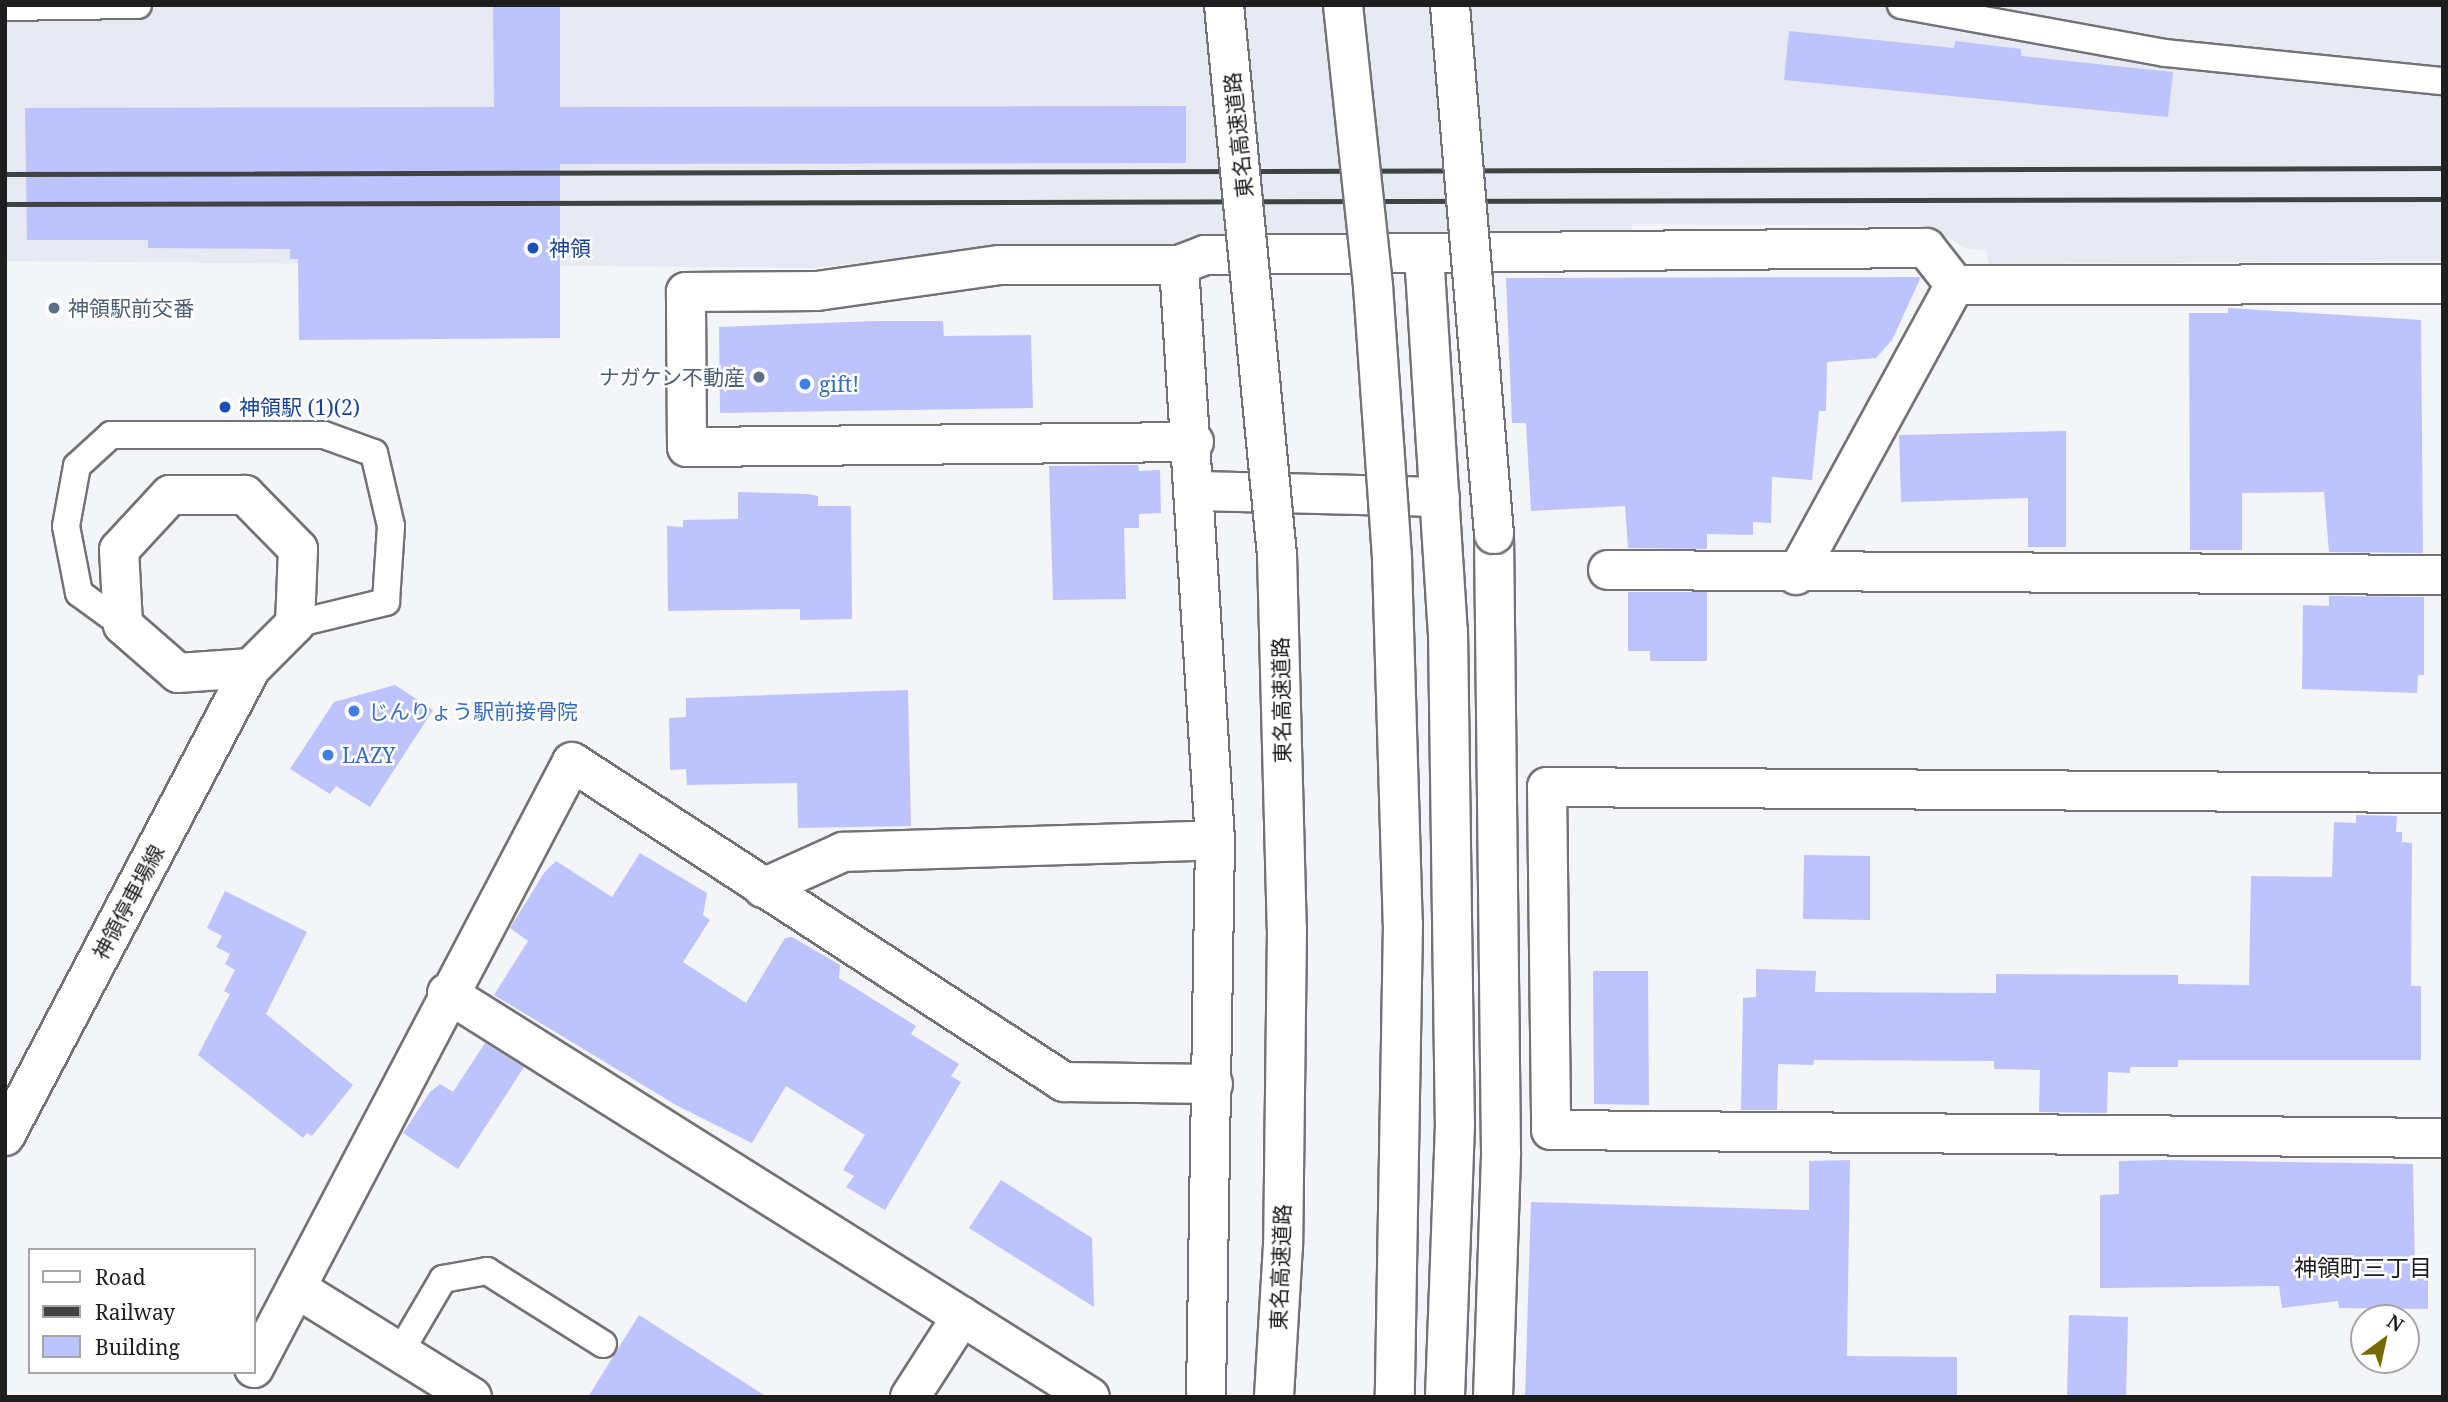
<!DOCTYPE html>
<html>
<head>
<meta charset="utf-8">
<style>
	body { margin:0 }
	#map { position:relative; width:2448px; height:1402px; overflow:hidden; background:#f4f5f8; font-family:"Noto Serif","Noto Sans JP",serif }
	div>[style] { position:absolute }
	.built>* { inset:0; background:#e7e9f3 }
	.building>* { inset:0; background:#bdc3fc }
	.roads { filter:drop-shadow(2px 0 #737376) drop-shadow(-2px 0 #737376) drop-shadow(0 2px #737376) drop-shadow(0 -2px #737376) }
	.service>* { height:26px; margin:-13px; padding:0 13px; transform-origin:13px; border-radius:13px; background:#fff }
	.minor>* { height:38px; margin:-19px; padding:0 19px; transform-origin:19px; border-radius:19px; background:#fff }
	.tertiary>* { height:38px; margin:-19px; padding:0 19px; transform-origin:19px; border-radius:19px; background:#fff }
	.secondary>* { height:38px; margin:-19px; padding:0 19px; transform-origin:19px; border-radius:19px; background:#fff }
	.rail>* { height:5px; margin:-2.5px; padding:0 2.5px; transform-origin:2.5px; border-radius:2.5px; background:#414243 }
	.bridges { filter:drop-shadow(2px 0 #737376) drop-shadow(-2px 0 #737376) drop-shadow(0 2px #737376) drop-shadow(0 -2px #737376) }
	.tertiary-bridge>* { height:38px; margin:-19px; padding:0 19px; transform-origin:19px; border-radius:19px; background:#fff }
	.motorway-bridge>* { height:38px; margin:-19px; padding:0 19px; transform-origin:19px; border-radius:19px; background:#fff }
	.dots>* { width:19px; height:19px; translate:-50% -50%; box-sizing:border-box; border:4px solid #fff; border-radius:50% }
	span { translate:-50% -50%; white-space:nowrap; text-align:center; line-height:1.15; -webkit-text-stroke:5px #fff; paint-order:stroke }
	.street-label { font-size:21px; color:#1e1e1f }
	.transit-label { font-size:21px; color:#164399 }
	.left { translate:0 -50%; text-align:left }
	.service-label { font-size:21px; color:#4e5e75 }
	.right { translate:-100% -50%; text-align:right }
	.shop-label { font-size:21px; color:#366cbe }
	.neighbourhood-label { font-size:23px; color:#1e1e1f }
	.frame { position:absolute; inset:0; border:7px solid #1e1e1f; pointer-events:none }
	.legend { position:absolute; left:28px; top:1248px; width:228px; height:126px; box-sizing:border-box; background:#fff; border:2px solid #a5a5a5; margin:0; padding:9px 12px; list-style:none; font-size:21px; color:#1e1e1f }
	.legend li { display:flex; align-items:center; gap:14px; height:35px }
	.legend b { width:35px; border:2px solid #a5a5a5 }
	.north { position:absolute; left:2350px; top:1304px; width:70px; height:70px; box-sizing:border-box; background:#fff; border:2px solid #a5a5a5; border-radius:50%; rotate:33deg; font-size:19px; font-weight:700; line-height:28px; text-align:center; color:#1e1e1f }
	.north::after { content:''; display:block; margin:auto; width:24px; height:32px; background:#776a02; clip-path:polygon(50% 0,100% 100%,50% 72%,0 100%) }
</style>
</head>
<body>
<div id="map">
	<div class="built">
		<i style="clip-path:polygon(5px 5px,2443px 5px,2443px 261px,1989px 264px,1986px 251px,1966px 248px,1926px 226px,1632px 224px,1632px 239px,991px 248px,812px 268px,5px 261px)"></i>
	</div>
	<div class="building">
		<i style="clip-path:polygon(493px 5px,560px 5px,560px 107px,1186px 106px,1186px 163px,560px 164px,560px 338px,299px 340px,298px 259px,290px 259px,290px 249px,148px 248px,148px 240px,27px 240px,25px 108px,494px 107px)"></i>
		<i style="clip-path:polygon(1789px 31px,1954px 48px,1955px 41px,2021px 49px,2021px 56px,2173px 72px,2168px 117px,1784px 80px)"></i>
		<i style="clip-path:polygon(1921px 277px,1892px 340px,1876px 358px,1827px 362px,1826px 411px,1819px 411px,1812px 480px,1772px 477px,1771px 523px,1753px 522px,1753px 535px,1707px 534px,1707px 549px,1628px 548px,1625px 506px,1531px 511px,1526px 423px,1512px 423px,1506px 278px)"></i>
		<i style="clip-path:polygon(2228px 308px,2421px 320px,2423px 553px,2329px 552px,2324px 492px,2242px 493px,2242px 550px,2190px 550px,2189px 313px,2228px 313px)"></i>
		<i style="clip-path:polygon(876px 321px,943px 321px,944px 336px,1031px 335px,1033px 408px,720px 413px,719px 327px)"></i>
		<i style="clip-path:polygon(2066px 431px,2066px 547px,2028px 547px,2028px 498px,1901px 502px,1899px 435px)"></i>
		<i style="clip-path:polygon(1138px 465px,1139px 471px,1160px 470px,1161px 513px,1139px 514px,1139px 528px,1124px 528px,1126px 599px,1053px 600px,1049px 466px)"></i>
		<i style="clip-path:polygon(738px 492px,808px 494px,818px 496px,818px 506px,851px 506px,852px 619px,800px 620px,800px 609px,668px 611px,667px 526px,683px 527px,683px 520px,738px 519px)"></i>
		<i style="clip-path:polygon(1628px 592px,1707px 592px,1707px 661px,1650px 661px,1650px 651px,1628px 651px)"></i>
		<i style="clip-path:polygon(2329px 596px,2424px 597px,2424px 675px,2418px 675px,2417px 693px,2302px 689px,2303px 605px,2329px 606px)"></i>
		<i style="clip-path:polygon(395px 685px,433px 710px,370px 807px,336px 786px,330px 794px,290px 769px,334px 702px)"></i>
		<i style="clip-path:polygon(908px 690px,911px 826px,798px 828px,797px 783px,687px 785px,686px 769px,670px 770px,669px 718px,686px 717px,686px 698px)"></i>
		<i style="clip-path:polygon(2356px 815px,2397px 816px,2396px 832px,2402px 832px,2402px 842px,2412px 843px,2411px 986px,2421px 986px,2421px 1060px,2178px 1060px,2178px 1067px,2130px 1067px,2130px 1073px,2108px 1072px,2107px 1113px,2039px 1112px,2040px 1070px,1994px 1069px,1994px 1061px,1814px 1060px,1813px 1065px,1778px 1064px,1777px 1110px,1741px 1110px,1743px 998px,1756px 997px,1756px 969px,1816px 971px,1815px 992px,1996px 993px,1996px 974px,2178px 975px,2178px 984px,2249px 985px,2251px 876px,2332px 877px,2334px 822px,2356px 823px)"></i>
		<i style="clip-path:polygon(640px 853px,707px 893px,703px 915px,710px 920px,683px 962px,746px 1003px,785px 938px,792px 937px,840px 965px,839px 978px,916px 1026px,911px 1034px,959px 1064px,951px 1076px,961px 1082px,885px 1210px,846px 1187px,854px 1176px,843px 1170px,865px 1135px,786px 1086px,752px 1143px,676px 1105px,494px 995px,528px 941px,510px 928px,544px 873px,556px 861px,612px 897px)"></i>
		<i style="clip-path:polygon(1804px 855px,1870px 856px,1870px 920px,1803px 919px)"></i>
		<i style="clip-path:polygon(225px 891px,307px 932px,266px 1014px,353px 1085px,312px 1136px,307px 1133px,303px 1138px,198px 1055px,230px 994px,224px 991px,235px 970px,225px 964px,230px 954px,216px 947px,222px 936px,207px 928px)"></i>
		<i style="clip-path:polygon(1593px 971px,1648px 971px,1649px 1105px,1594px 1104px)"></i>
		<i style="clip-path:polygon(485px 1043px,524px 1067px,458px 1169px,403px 1133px,430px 1092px,440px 1084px,453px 1092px)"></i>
		<i style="clip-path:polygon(1850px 1160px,1847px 1356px,1957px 1357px,1957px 1397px,1525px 1397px,1531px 1202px,1809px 1210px,1809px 1161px)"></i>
		<i style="clip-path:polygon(2163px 1160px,2413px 1164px,2415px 1272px,2428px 1272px,2428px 1309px,2339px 1308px,2338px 1301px,2282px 1308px,2279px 1286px,2100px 1288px,2100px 1195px,2119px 1194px,2119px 1161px)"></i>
		<i style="clip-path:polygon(1001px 1180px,1092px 1238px,1094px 1307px,969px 1228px)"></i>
		<i style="clip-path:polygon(639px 1315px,767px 1397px,588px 1397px)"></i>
		<i style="clip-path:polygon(2069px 1315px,2128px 1317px,2126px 1397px,2067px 1397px)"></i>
	</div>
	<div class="roads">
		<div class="service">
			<i style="left:1901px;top:5px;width:268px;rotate:10.3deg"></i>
			<i style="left:2165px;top:53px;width:279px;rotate:5.8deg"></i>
			<i style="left:5px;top:7px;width:133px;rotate:-0.9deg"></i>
			<i style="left:123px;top:625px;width:54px;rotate:-144deg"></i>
			<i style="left:79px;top:593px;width:68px;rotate:-101deg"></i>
			<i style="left:66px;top:526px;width:61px;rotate:-79.6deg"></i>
			<i style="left:77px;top:466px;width:46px;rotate:-42.4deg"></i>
			<i style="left:111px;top:435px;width:213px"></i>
			<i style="left:324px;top:435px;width:53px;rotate:19.8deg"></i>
			<i style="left:374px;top:453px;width:75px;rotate:76.9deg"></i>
			<i style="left:391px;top:526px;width:76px;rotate:93.8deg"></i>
			<i style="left:386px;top:602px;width:94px;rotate:166.4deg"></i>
			<i style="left:400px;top:1352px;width:85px;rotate:-59.5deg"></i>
			<i style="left:443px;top:1279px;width:45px;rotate:-10.3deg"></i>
			<i style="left:487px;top:1271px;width:137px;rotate:32.2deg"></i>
		</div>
		<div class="minor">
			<i style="left:1424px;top:254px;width:378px;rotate:86.4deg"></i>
			<i style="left:1448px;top:631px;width:493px;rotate:89.2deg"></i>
			<i style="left:1455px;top:1124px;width:273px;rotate:92.1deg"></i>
			<i style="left:1179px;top:265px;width:576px;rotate:86.42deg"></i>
			<i style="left:1215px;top:840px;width:557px;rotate:90.93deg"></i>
			<i style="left:1194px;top:442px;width:507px;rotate:179.43deg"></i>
			<i style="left:687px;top:447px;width:155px;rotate:-90.4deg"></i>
			<i style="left:686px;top:292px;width:131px;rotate:-0.4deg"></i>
			<i style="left:817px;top:291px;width:185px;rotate:-8.1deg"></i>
			<i style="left:1000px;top:265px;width:179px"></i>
			<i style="left:1179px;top:265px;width:28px;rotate:-21deg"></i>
			<i style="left:1205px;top:255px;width:721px;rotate:-0.56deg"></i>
			<i style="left:1926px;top:248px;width:47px;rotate:51.9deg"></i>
			<i style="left:1197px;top:491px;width:243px;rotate:1.4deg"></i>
			<i style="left:1608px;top:570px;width:835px;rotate:0.34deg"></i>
			<i style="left:1796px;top:575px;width:331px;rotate:-61.3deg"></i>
			<i style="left:1955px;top:285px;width:488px;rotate:-0.1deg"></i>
			<i style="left:2443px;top:793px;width:896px;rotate:-179.62deg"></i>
			<i style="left:1547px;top:787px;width:343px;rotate:89.3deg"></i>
			<i style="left:1551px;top:1130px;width:892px;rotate:0.51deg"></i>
			<i style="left:763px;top:888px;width:88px;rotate:-24.2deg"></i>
			<i style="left:843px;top:852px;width:372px;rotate:-1.8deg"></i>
			<i style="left:447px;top:993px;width:759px;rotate:32.14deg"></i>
			<i style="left:296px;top:1288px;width:207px;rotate:31.8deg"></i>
			<i style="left:254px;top:1368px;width:684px;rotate:-62.31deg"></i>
			<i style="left:572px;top:762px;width:587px;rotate:33.04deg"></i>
			<i style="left:1064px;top:1082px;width:149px;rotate:0.8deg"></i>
			<i style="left:910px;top:1397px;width:96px;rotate:-57.3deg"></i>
		</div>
		<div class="tertiary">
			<i style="left:1493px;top:1397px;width:245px;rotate:-88.1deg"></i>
			<i style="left:1501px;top:1152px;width:618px;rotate:-90.65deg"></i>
		</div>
		<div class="secondary">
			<i style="left:5px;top:1136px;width:529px;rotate:-62.27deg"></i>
			<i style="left:251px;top:668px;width:62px;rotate:-45deg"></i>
			<i style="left:295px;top:624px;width:75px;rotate:-87.7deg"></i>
			<i style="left:298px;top:549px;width:76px;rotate:-134.5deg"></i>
			<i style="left:245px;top:495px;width:75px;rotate:180deg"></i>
			<i style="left:170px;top:495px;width:75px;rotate:132.8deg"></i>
			<i style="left:119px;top:550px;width:75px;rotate:86.9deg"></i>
			<i style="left:123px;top:625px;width:73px;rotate:41.1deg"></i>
			<i style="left:178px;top:673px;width:73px;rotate:-3.9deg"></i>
		</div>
	</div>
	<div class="rail">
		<i style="left:5px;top:174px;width:2438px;rotate:-0.14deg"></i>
		<i style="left:5px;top:204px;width:2438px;rotate:-0.12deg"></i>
	</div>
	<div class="bridges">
		<div class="tertiary-bridge">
			<i style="left:1450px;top:5px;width:531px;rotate:85.25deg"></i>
		</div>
		<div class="motorway-bridge">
			<i style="left:1224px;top:5px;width:553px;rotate:84.5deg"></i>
			<i style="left:1277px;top:555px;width:374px;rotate:88.5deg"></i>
			<i style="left:1287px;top:929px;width:316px;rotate:90.7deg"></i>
			<i style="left:1283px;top:1245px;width:152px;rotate:93.4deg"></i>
			<i style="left:1343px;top:5px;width:283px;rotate:83.9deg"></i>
			<i style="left:1373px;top:286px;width:276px;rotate:86deg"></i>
			<i style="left:1392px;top:561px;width:363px;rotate:88.3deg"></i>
			<i style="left:1403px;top:924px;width:473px;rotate:91deg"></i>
		</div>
	</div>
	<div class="dots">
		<i style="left:533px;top:248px;background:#1a4fb4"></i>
		<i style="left:54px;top:308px;background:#5c6f8a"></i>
		<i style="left:759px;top:377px;background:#5c6f8a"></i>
		<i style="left:805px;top:384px;background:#3f7fe0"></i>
		<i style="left:225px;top:407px;background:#1a4fb4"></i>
		<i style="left:354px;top:711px;background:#3f7fe0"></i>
		<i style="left:328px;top:755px;background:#3f7fe0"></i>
	</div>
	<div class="street-label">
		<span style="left:1238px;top:135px;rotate:-96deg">東名高速道路</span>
		<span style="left:1281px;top:700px;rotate:-91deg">東名高速道路</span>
		<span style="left:128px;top:902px;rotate:-62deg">神領停車場線</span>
		<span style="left:1280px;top:1267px;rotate:-88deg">東名高速道路</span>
	</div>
	<div class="transit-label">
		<span class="left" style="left:549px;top:248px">神領</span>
		<span class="left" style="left:239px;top:407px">神領駅 (1)(2)</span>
	</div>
	<div class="service-label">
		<span class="left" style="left:68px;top:308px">神領駅前交番</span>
		<span class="right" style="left:745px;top:377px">ナガケン不動産</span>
	</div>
	<div class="shop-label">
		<span class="left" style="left:819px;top:384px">gift!</span>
		<span class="left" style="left:368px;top:711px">じんりょう駅前接骨院</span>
		<span class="left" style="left:342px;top:755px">LAZY</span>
	</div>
	<div class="neighbourhood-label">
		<span style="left:2363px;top:1267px">神領町三丁目</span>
	</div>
	<div class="frame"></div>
	<ul class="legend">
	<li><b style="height:9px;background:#fff"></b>Road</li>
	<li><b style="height:9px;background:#414243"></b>Railway</li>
	<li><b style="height:19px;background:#bdc3fc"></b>Building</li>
	</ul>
	<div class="north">N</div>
</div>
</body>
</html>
